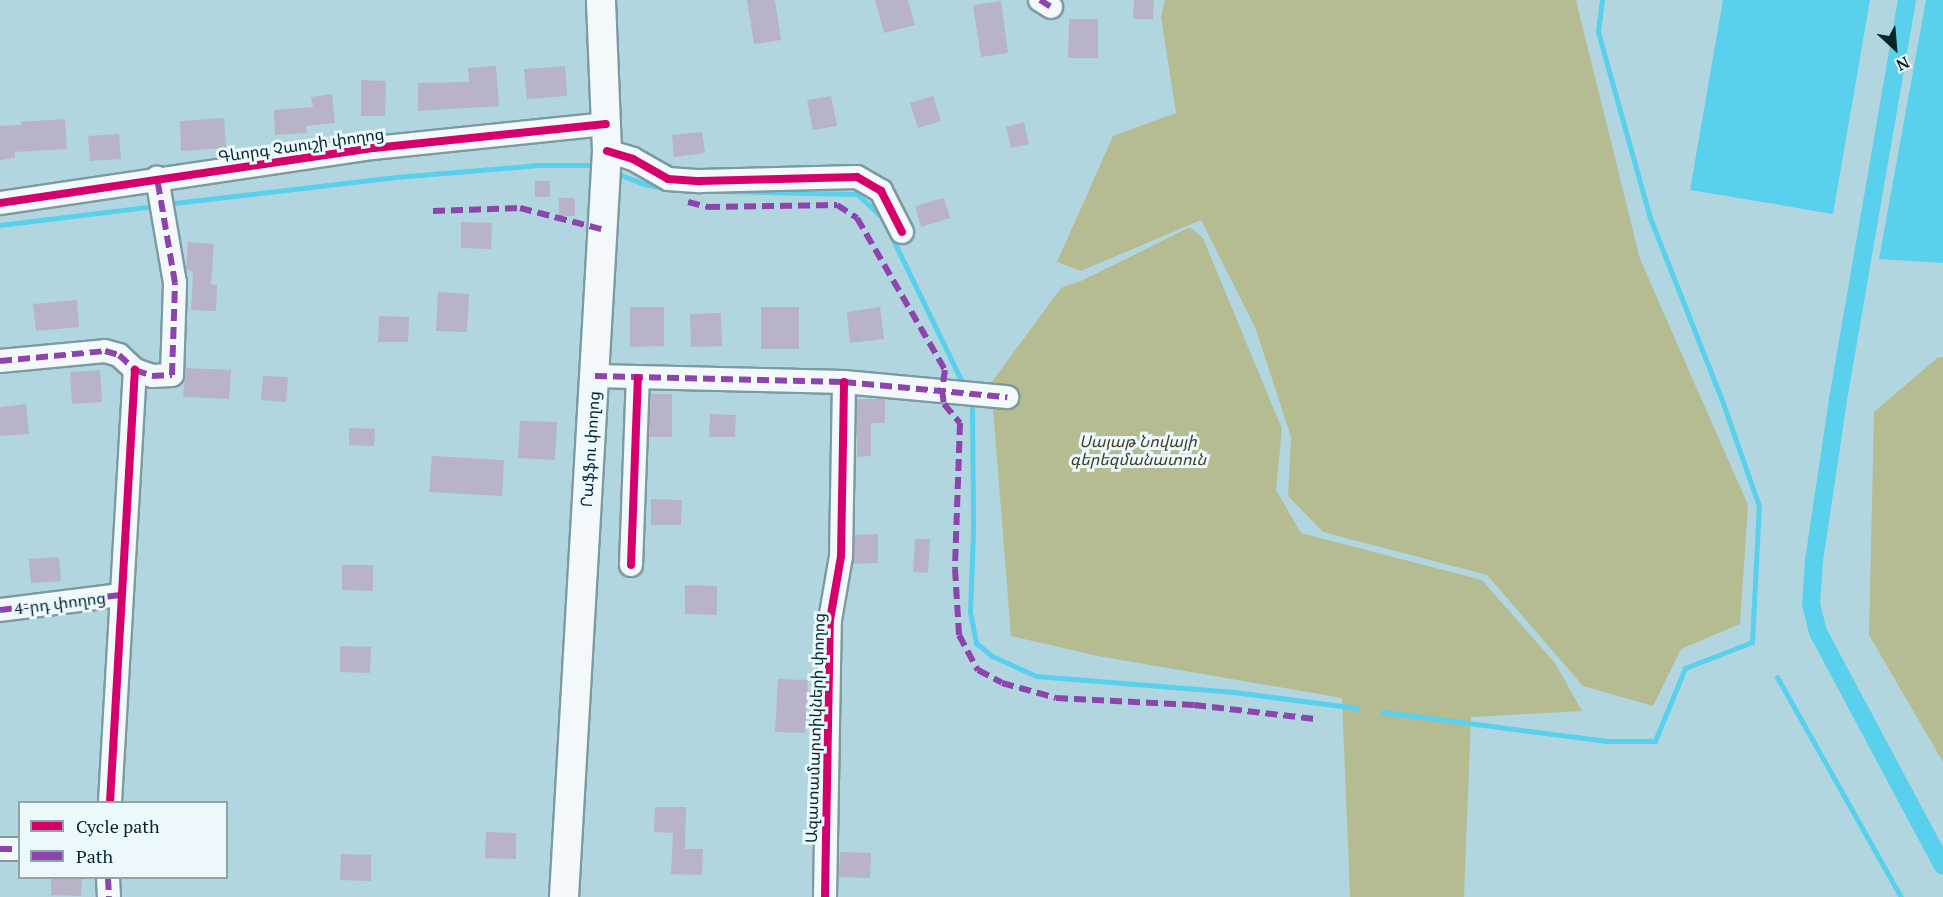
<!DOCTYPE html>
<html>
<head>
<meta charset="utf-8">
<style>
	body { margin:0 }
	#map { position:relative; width:1943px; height:897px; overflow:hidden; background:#b2d6e0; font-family:"PT Serif","Noto Sans Armenian",serif }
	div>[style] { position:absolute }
	.green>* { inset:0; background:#b6bc91 }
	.water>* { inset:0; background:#59d0ec }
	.stream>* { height:5px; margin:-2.5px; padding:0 2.5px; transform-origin:2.5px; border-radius:2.5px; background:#59d0ec }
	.canal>* { height:18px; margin:-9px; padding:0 9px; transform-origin:9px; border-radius:9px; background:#59d0ec }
	.building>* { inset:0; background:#b8b3c7 }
	.roads { filter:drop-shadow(2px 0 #7d9aa1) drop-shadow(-2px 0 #7d9aa1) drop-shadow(0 2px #7d9aa1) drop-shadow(0 -2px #7d9aa1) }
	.minor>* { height:22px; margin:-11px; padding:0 11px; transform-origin:11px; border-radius:11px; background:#f3f9fa }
	.major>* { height:28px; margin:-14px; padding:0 14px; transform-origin:14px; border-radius:14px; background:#f3f9fa }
	.quiet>* { height:6px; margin-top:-3px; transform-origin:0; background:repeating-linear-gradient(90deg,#8e44ad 0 12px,transparent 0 18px) }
	.cycleway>* { height:8px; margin:-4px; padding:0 4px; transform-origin:4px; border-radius:4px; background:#d6006c }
	span { translate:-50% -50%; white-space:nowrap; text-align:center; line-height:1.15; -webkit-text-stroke:6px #ebf8fc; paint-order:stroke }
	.street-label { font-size:16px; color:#07242b }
	.park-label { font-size:16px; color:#423d25; font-style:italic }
	.legend { position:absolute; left:18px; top:801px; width:210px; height:78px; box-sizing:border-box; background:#ebf8fc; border:2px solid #90a3a8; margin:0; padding:8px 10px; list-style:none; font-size:18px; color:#07242b }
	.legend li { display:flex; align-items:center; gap:12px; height:30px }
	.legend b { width:30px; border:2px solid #90a3a8 }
	.north { position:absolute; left:1865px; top:18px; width:60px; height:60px; -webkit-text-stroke:4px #ebf8fc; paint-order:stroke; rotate:154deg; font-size:16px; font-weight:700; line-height:24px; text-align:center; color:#07242b }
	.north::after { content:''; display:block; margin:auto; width:21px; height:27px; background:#07242b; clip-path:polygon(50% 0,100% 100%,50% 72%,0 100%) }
</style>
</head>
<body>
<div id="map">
	<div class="green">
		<i style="clip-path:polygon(1165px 0,1576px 0,1640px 259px,1748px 505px,1740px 624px,1681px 649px,1653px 706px,1583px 686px,1487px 575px,1323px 532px,1288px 496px,1291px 437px,1255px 327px,1201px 220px,1081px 271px,1057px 262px,1113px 136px,1176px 113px,1161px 17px)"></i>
		<i style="clip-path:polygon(1190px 227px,1203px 238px,1282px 429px,1276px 490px,1301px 533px,1482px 580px,1555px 663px,1582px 711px,1471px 717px,1464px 897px,1350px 897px,1342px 698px,1098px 656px,1011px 636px,991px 383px,1061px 288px,1083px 280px)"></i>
		<i style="clip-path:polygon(1943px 357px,1943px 762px,1869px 635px,1874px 412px,1937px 358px)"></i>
	</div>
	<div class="water">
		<i style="clip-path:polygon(1723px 0,1870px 0,1833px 214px,1690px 190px)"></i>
		<i style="clip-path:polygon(1926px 0,1943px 0,1943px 263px,1879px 259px)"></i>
	</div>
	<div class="stream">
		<i style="left:621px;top:175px;width:26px;rotate:21deg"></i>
		<i style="left:645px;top:184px;width:19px;rotate:12deg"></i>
		<i style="left:676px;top:190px;width:181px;rotate:1.3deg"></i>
		<i style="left:857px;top:194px;width:34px;rotate:43deg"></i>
		<i style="left:882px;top:217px;width:186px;rotate:64.1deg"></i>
		<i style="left:166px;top:204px;width:232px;rotate:-6.7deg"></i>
		<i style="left:396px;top:177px;width:143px;rotate:-4.8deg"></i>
		<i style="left:538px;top:165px;width:53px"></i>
		<i style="left:0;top:225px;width:155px;rotate:-7deg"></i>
		<i style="left:972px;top:408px;width:123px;rotate:89.5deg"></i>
		<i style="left:973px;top:531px;width:81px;rotate:92.1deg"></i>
		<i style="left:970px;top:612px;width:32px;rotate:79deg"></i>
		<i style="left:976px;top:643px;width:21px;rotate:39deg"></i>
		<i style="left:992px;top:656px;width:48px;rotate:24.4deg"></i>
		<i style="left:1036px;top:676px;width:199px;rotate:4.6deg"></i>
		<i style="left:1234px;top:692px;width:124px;rotate:7.4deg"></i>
		<i style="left:1777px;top:677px;width:253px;rotate:60.6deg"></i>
		<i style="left:1383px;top:712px;width:224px;rotate:7.4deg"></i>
		<i style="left:1605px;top:741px;width:50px"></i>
		<i style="left:1655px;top:741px;width:79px;rotate:-67.7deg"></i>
		<i style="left:1685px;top:668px;width:72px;rotate:-21.2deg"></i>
		<i style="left:1752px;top:642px;width:136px;rotate:-87.1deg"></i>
		<i style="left:1759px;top:506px;width:109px;rotate:-109.3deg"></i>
		<i style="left:1723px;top:403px;width:199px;rotate:-111.5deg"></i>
		<i style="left:1650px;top:218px;width:193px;rotate:-105.6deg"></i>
		<i style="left:1598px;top:32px;width:32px;rotate:-83deg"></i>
	</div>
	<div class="canal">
		<i style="left:1907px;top:0;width:406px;rotate:99.8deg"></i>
		<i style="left:1838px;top:400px;width:162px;rotate:98.5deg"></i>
		<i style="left:1814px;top:560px;width:44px;rotate:93.9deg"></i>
		<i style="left:1811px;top:604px;width:29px;rotate:76deg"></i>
		<i style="left:1818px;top:632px;width:265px;rotate:61.9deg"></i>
	</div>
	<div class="building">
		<i style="clip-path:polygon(747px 0,775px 0,781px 40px,754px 44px)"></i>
		<i style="clip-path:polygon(875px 0,908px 0,915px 25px,884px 33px)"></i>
		<i style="clip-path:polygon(1134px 0,1154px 0,1153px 19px,1133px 19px)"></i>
		<i style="clip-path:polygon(1001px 1px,1008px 53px,981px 57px,973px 5px)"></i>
		<i style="clip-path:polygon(1069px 19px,1098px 19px,1098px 58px,1068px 58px)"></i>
		<i style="clip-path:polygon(496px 66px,499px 106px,418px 111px,418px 83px,469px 82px,468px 68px)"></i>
		<i style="clip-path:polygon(565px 66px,567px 96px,527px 99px,524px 69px)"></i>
		<i style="clip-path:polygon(361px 80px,386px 81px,385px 116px,361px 116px)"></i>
		<i style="clip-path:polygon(332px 94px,335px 123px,306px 126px,307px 133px,275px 135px,274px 110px,313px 107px,311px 97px)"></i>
		<i style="clip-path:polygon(831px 96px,837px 126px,813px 130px,807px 100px)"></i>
		<i style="clip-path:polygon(933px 96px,941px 121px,918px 128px,910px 103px)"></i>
		<i style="clip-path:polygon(224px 118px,226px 148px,181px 151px,180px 121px)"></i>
		<i style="clip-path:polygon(65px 119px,67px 149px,15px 152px,15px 158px,0 160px,0 126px,21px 125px,21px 122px)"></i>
		<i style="clip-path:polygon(1024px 122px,1029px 144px,1011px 148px,1006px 127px)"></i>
		<i style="clip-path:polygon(702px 132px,705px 153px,674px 157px,672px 135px)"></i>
		<i style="clip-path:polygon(119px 134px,121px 159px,90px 161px,88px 136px)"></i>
		<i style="clip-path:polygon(535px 181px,550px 181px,550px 197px,535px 197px)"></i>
		<i style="clip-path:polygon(559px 198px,575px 198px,575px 216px,559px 216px)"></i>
		<i style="clip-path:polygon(944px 198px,950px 218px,921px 227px,915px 206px)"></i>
		<i style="clip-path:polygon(461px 222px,492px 223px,491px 249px,461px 248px)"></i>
		<i style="clip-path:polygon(188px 242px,214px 244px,211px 284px,217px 285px,216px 311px,191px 310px,193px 272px,186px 269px)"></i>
		<i style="clip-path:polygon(438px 292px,469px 294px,467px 332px,436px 331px)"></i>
		<i style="clip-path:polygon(77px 300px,79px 327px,36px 331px,33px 304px)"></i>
		<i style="clip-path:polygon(630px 307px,664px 307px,664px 346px,630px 347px)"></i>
		<i style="clip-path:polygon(761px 307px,799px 307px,799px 349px,761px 349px)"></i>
		<i style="clip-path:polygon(880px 307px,884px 339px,850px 343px,847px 312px)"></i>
		<i style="clip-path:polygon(721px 313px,722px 346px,691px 347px,690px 314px)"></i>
		<i style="clip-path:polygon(379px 316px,409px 317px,408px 342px,378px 342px)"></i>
		<i style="clip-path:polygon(186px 368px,231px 370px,229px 399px,183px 397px)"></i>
		<i style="clip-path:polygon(100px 370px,102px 402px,72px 404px,70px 372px)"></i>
		<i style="clip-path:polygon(263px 376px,288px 377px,286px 402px,261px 400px)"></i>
		<i style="clip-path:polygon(651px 394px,672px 394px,672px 437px,649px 437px)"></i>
		<i style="clip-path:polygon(857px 399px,885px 399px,885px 423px,871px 423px,871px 456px,857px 457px)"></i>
		<i style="clip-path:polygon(26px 404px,29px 434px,0 436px,0 407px)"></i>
		<i style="clip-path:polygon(710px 414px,736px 415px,735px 437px,709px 437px)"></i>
		<i style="clip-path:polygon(520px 421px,557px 422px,555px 460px,518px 458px)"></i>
		<i style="clip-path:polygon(349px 428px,375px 429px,374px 446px,349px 445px)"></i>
		<i style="clip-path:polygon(432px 456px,504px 460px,502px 496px,429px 492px)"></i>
		<i style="clip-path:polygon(651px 499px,682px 500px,681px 525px,651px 525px)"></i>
		<i style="clip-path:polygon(878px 534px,878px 563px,853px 564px,855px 535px)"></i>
		<i style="clip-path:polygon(915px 539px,930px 539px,928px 573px,913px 572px)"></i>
		<i style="clip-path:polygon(59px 557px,61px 581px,31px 583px,29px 559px)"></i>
		<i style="clip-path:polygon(342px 565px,373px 565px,373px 591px,342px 590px)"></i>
		<i style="clip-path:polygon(685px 585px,717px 586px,717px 615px,685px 614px)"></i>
		<i style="clip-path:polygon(340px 646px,371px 647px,370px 673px,340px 672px)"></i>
		<i style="clip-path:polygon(778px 679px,808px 680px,805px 733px,775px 732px)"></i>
		<i style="clip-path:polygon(655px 807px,686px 807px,685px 849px,703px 849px,702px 875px,671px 874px,673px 833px,654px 832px)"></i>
		<i style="clip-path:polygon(486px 832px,516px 833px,516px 859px,485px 858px)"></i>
		<i style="clip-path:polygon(840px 852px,871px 853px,870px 878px,839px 877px)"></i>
		<i style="clip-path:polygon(341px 854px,371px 855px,371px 881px,340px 880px)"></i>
		<i style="clip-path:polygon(51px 878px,82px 878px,81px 896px,51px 895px)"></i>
	</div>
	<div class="roads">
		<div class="minor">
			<i style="left:1040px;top:0;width:13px;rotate:32deg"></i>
			<i style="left:607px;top:151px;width:27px;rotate:17deg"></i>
			<i style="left:633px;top:159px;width:40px;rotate:29.7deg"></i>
			<i style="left:668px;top:179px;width:32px;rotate:4deg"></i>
			<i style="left:700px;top:181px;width:157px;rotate:-1.5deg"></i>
			<i style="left:857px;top:177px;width:28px;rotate:30deg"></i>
			<i style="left:881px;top:191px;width:46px;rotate:62.9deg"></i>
			<i style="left:0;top:203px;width:378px;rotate:-8.4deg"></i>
			<i style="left:374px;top:148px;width:233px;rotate:-5.9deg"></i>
			<i style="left:0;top:361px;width:105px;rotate:-5.4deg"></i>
			<i style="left:105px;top:351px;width:15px;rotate:16deg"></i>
			<i style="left:119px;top:355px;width:22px;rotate:43deg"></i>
			<i style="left:135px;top:370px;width:18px;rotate:19deg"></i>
			<i style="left:152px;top:376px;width:20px;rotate:-3deg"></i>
			<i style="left:172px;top:375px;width:92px;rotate:-88.1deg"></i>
			<i style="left:175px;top:283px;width:107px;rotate:-99.7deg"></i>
			<i style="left:595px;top:376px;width:249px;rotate:1.4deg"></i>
			<i style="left:844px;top:382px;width:164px;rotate:5.3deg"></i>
			<i style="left:631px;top:565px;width:187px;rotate:-87.9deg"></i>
			<i style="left:0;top:610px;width:121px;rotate:-7.1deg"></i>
			<i style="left:110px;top:802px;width:433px;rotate:-86.7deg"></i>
			<i style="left:0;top:849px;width:20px"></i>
			<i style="left:108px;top:878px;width:19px;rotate:87deg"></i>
			<i style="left:825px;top:897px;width:277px;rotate:-89deg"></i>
			<i style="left:830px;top:620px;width:65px;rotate:-80.2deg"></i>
			<i style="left:841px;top:556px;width:174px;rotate:-89deg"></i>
		</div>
		<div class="major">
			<i style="left:564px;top:897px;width:747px;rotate:-86.7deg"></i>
			<i style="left:607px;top:151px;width:151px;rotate:-92.3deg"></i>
		</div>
	</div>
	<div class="quiet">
		<i style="left:1040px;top:0;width:13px;rotate:32deg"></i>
		<i style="left:688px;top:202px;width:21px;rotate:14deg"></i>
		<i style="left:708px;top:207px;width:129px;rotate:-0.9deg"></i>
		<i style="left:837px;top:205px;width:24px;rotate:33deg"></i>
		<i style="left:857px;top:218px;width:176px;rotate:59.9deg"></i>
		<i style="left:945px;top:370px;width:20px;rotate:99deg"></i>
		<i style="left:942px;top:390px;width:14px;rotate:82deg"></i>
		<i style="left:944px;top:404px;width:25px;rotate:50deg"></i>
		<i style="left:960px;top:423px;width:146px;rotate:92deg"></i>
		<i style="left:955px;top:569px;width:66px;rotate:86.5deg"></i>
		<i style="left:959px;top:635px;width:40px;rotate:62deg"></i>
		<i style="left:978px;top:670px;width:27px;rotate:28deg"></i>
		<i style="left:1002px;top:683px;width:56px;rotate:15.5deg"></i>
		<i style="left:1056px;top:698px;width:138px;rotate:2.9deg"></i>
		<i style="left:1194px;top:705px;width:122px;rotate:6.6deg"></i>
		<i style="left:433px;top:211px;width:87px;rotate:-2deg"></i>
		<i style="left:520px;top:208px;width:84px;rotate:14.5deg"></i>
		<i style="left:0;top:361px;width:105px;rotate:-5.4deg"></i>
		<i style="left:105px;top:351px;width:15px;rotate:16deg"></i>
		<i style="left:119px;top:355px;width:22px;rotate:43deg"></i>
		<i style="left:135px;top:370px;width:18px;rotate:19deg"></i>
		<i style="left:152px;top:376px;width:20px;rotate:-3deg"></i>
		<i style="left:172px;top:375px;width:92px;rotate:-88.1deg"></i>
		<i style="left:175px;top:283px;width:107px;rotate:-99.7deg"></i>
		<i style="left:595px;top:376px;width:249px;rotate:1.4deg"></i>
		<i style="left:844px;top:382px;width:164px;rotate:5.3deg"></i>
		<i style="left:0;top:610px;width:121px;rotate:-7.1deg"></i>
		<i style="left:0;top:849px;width:20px"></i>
		<i style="left:108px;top:878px;width:19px;rotate:87deg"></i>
	</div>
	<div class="cycleway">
		<i style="left:607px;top:151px;width:27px;rotate:17deg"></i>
		<i style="left:633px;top:159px;width:40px;rotate:29.7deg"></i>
		<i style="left:668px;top:179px;width:32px;rotate:4deg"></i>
		<i style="left:700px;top:181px;width:157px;rotate:-1.5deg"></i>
		<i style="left:857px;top:177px;width:28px;rotate:30deg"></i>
		<i style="left:881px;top:191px;width:46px;rotate:62.9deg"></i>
		<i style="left:0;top:203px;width:378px;rotate:-8.4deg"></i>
		<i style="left:374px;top:148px;width:233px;rotate:-5.9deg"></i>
		<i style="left:631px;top:565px;width:187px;rotate:-87.9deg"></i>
		<i style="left:110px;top:802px;width:433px;rotate:-86.7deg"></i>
		<i style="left:825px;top:897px;width:277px;rotate:-89deg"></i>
		<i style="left:830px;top:620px;width:65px;rotate:-80.2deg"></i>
		<i style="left:841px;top:556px;width:174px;rotate:-89deg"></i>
	</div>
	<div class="street-label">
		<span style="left:301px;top:145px;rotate:-8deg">Գևորգ Չաուշի փողոց</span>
		<span style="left:590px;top:449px;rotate:-86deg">Րաֆֆու փողոց</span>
		<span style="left:60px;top:603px;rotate:-7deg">4-րդ փողոց</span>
		<span style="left:815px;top:728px;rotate:-88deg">Ազատամարտիկների փողոց</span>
	</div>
	<div class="park-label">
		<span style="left:1138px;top:450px">Սայաթ Նովայի<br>գերեզմանատուն</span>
	</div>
	<ul class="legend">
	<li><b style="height:8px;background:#d6006c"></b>Cycle path</li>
	<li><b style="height:8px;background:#8e44ad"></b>Path</li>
	</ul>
	<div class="north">N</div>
</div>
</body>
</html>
